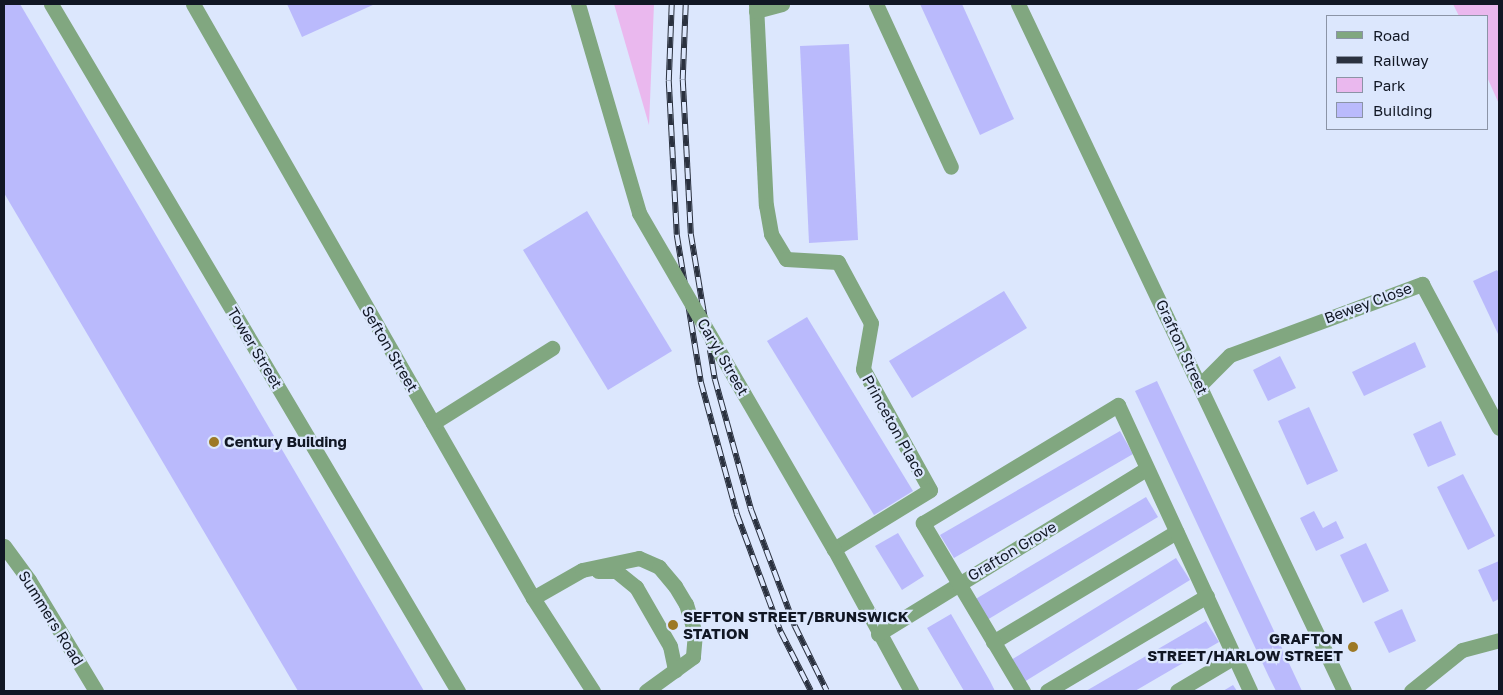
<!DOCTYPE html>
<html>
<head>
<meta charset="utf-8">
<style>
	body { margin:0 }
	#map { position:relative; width:1503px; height:695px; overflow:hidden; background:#dce7fd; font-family:"Golos Text",sans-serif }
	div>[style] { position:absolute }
	.green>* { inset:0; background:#eab8ee }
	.building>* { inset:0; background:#babafc }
	.minor>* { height:15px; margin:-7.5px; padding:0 7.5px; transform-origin:7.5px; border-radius:7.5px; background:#81a780 }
	.rail>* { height:5.5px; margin-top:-2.75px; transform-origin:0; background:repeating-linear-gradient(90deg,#dce7fd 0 11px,#2a313f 0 22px); box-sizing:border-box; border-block:1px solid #2a313f }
	.minor-bridge>* { height:15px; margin:-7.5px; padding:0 7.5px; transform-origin:7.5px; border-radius:7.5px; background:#81a780 }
	.dots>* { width:14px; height:14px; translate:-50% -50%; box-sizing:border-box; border:2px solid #dce7fd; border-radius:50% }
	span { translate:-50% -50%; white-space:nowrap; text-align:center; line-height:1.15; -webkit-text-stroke:4.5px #dce7fd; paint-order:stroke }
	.street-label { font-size:15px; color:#111724 }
	.poi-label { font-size:15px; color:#111724; font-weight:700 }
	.left { translate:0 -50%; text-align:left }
	.right { translate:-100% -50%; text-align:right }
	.frame { position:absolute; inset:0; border:5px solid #111724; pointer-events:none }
	.legend { position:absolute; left:1326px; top:15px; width:162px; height:115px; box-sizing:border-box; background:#dce7fd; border:1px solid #8b94a6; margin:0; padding:6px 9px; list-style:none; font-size:15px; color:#111724 }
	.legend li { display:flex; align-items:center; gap:10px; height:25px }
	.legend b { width:25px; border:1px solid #8b94a6 }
</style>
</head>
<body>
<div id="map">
	<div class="green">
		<i style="clip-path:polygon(614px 4px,654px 4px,649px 125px)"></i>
		<i style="clip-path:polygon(1453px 4px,1499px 4px,1499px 104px,1487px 77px,1487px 16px,1459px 16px)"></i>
	</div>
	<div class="building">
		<i style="clip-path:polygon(4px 4px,20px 4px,424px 691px,298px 691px,4px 193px)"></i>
		<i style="clip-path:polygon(287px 4px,375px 4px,302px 37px)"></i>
		<i style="clip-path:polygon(920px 4px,962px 4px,1014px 119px,980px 135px)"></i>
		<i style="clip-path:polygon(849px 44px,858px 240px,809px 243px,800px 46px)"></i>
		<i style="clip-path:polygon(587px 211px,672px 351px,608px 390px,523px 250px)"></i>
		<i style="clip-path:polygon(1497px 270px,1499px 273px,1499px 336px,1473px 281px)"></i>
		<i style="clip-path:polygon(1004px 291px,1027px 328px,912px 398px,889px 361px)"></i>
		<i style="clip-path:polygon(807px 317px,913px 491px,874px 515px,767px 341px)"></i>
		<i style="clip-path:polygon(1415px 342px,1426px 367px,1364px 396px,1352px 372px)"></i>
		<i style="clip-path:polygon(1280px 356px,1296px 388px,1268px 401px,1253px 370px)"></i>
		<i style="clip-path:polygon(1157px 381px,1209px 492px,1302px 691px,1276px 691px,1269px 677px,1135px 391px)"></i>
		<i style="clip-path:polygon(1309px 407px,1338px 471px,1307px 485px,1278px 421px)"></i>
		<i style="clip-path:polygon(1441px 421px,1456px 455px,1428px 467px,1413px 434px)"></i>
		<i style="clip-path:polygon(1120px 431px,1133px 454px,954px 558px,940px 535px)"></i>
		<i style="clip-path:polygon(1463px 474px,1495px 536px,1468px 550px,1437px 487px)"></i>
		<i style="clip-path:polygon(1146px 497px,1158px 517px,987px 620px,974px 600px)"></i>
		<i style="clip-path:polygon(1314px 511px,1323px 528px,1336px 521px,1344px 538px,1316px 551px,1300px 518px)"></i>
		<i style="clip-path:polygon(898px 533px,924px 576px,902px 590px,875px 546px)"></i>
		<i style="clip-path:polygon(1366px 543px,1389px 591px,1363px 603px,1340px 555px)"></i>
		<i style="clip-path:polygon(1176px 558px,1190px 580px,1024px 682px,1011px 660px)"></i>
		<i style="clip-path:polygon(1499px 561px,1499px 599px,1493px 602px,1478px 570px)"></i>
		<i style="clip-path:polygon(1402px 609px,1416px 641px,1389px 653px,1374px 622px)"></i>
		<i style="clip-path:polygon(951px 614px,990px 681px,995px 691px,964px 691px,937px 645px,927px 628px)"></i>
		<i style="clip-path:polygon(1206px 621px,1219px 642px,1135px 691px,1086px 691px)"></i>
		<i style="clip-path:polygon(1233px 685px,1237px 691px,1223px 691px)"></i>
	</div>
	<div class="minor">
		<i style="left:51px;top:4px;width:799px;rotate:59.36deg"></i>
		<i style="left:193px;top:4px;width:684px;rotate:60.21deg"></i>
		<i style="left:533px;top:598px;width:111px;rotate:57.2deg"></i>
		<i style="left:578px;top:4px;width:218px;rotate:73.7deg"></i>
		<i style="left:756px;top:4px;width:201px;rotate:87.2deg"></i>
		<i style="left:766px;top:205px;width:29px;rotate:80deg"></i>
		<i style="left:771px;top:234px;width:29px;rotate:59deg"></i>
		<i style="left:786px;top:259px;width:52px;rotate:3.3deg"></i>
		<i style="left:838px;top:262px;width:69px;rotate:61.6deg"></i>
		<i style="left:871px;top:323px;width:47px;rotate:99.9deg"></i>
		<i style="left:863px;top:369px;width:138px;rotate:61deg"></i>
		<i style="left:930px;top:490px;width:113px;rotate:148.4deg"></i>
		<i style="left:834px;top:549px;width:162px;rotate:61.5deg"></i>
		<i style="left:876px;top:4px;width:179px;rotate:65.3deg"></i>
		<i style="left:1018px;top:4px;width:760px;rotate:64.61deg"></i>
		<i style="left:756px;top:11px;width:27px;rotate:-15deg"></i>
		<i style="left:1200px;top:385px;width:42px;rotate:-45deg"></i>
		<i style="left:1230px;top:355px;width:205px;rotate:-20.3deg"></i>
		<i style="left:1422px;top:284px;width:163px;rotate:61.9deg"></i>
		<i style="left:433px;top:423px;width:141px;rotate:-32.2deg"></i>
		<i style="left:4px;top:546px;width:42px;rotate:53.7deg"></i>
		<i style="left:29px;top:580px;width:130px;rotate:58.9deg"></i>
		<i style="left:598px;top:571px;width:18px"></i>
		<i style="left:616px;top:571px;width:26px;rotate:39deg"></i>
		<i style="left:636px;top:587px;width:68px;rotate:60deg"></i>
		<i style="left:670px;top:646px;width:25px;rotate:78deg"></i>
		<i style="left:533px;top:598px;width:56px;rotate:-29.7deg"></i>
		<i style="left:582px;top:570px;width:58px;rotate:-11.9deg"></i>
		<i style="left:639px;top:558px;width:22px;rotate:24deg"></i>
		<i style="left:659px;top:567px;width:25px;rotate:50deg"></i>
		<i style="left:675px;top:586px;width:21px;rotate:59deg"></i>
		<i style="left:686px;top:604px;width:30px;rotate:73deg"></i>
		<i style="left:695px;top:633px;width:24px;rotate:95deg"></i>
		<i style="left:693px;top:657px;width:58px;rotate:144.1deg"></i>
		<i style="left:878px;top:634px;width:315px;rotate:-31.6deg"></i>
		<i style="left:993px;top:642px;width:214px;rotate:-31deg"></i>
		<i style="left:1023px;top:691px;width:196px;rotate:-120.8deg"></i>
		<i style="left:923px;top:523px;width:228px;rotate:-31.2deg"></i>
		<i style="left:1118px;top:405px;width:315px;rotate:65.2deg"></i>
		<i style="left:1047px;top:691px;width:186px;rotate:-30.7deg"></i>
		<i style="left:1177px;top:691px;width:66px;rotate:-30.8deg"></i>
		<i style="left:1411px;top:691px;width:65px;rotate:-38.8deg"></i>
		<i style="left:1462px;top:650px;width:38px;rotate:-15deg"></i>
	</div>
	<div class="rail">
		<i style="left:672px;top:4px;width:77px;rotate:92.2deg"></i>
		<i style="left:669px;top:81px;width:154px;rotate:87deg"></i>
		<i style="left:677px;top:235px;width:149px;rotate:80.7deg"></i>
		<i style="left:701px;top:382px;width:137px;rotate:74.7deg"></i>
		<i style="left:737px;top:514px;width:126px;rotate:69.6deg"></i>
		<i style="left:781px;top:632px;width:66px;rotate:63deg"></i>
		<i style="left:686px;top:4px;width:76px;rotate:92.3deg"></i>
		<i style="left:683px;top:80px;width:154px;rotate:87deg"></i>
		<i style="left:691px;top:234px;width:147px;rotate:80.6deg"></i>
		<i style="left:715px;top:379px;width:135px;rotate:74.5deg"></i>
		<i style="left:751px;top:509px;width:125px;rotate:69.4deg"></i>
		<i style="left:795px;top:626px;width:72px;rotate:63.8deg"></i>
	</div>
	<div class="minor-bridge">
		<i style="left:639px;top:213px;width:388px;rotate:59.9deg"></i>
	</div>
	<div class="dots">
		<i style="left:214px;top:442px;background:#9d7925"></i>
		<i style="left:673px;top:625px;background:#9d7925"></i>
		<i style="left:1353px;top:647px;background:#9d7925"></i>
	</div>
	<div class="street-label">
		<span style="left:1368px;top:303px;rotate:-20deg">Bewey Close</span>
		<span style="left:1182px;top:347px;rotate:65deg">Grafton Street</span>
		<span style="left:255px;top:348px;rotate:59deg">Tower Street</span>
		<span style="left:390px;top:349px;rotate:60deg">Sefton Street</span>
		<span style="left:723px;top:357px;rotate:60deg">Caryl Street</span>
		<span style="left:894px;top:426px;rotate:61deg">Princeton Place</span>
		<span style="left:1012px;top:551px;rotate:-31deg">Grafton Grove</span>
		<span style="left:51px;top:618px;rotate:58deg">Summers Road</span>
	</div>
	<div class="poi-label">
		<span class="left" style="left:224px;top:442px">Century Building</span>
		<span class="left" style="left:683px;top:625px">SEFTON STREET/BRUNSWICK<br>STATION</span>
		<span class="right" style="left:1343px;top:647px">GRAFTON<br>STREET/HARLOW STREET</span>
	</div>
	<div class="frame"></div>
	<ul class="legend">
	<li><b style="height:6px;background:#81a780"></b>Road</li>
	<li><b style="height:6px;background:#2a313f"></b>Railway</li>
	<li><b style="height:14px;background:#eab8ee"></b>Park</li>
	<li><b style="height:14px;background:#babafc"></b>Building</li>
	</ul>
</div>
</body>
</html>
